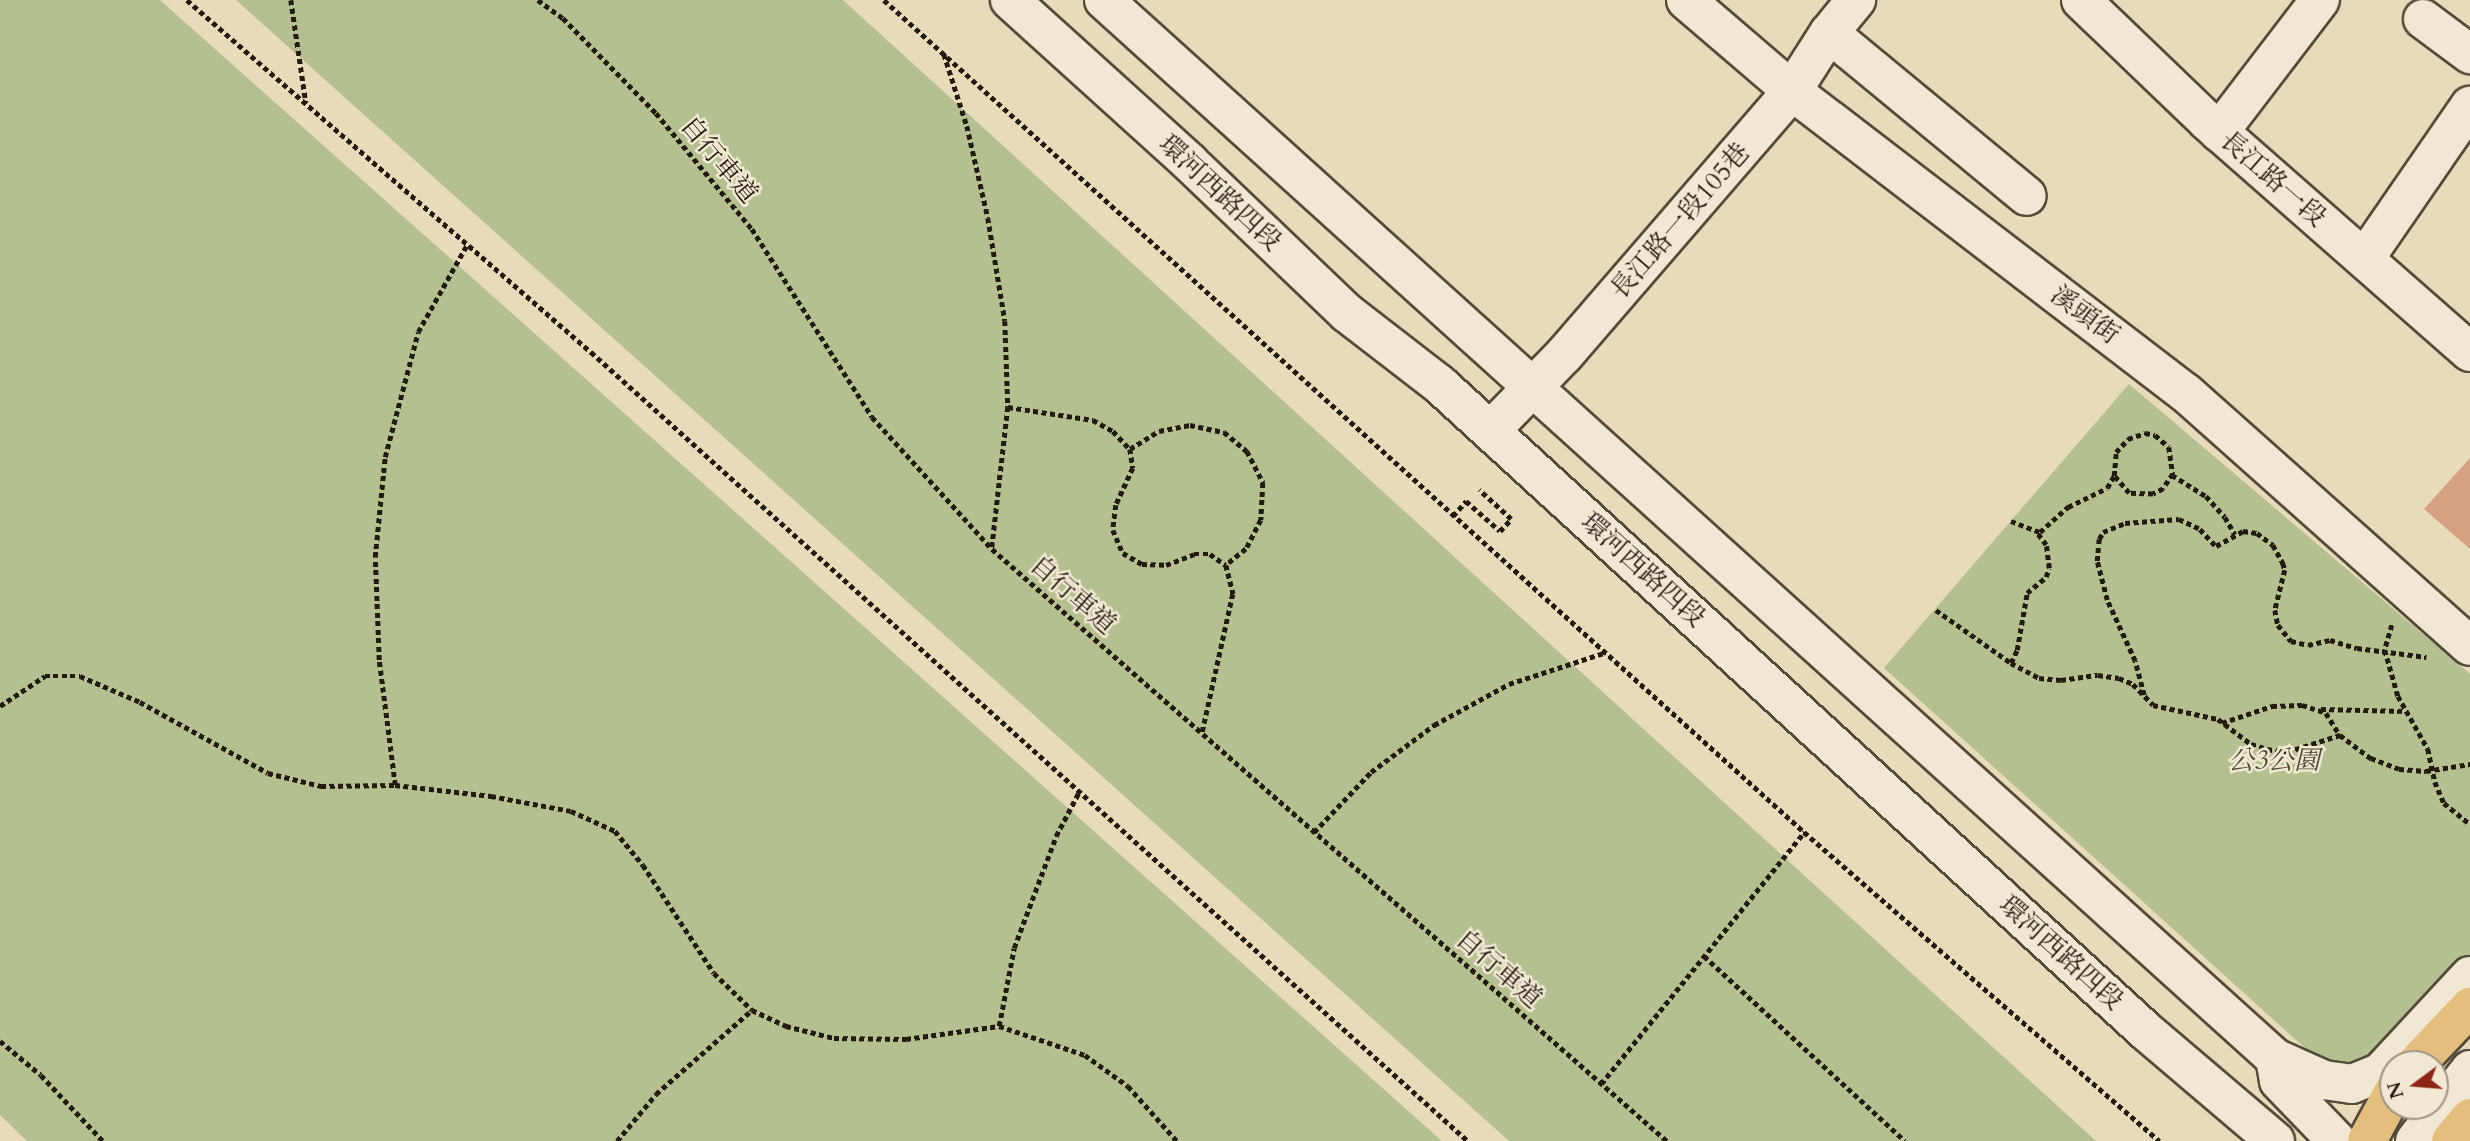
<!DOCTYPE html>
<html>
<head>
<meta charset="utf-8">
<style>
	body { margin:0 }
	#map { position:relative; width:2470px; height:1141px; overflow:hidden; background:#e8dbba; font-family:Cardo,"Noto Serif TC",serif }
	div>[style] { position:absolute }
	.green>* { inset:0; background:#b5c090 }
	.building>* { inset:0; background:#d6a182 }
	.path>* { height:4.5px; margin-top:-2.25px; transform-origin:0; background:repeating-linear-gradient(90deg,#241b10 0 5px,transparent 0 8.5px) }
	.roads { filter:drop-shadow(2px 0 #554b3a) drop-shadow(-2px 0 #554b3a) drop-shadow(0 2px #554b3a) drop-shadow(0 -2px #554b3a) }
	.minor>* { height:38px; margin:-19px; padding:0 19px; transform-origin:19px; border-radius:19px; background:#f0e8d2 }
	.major>* { height:38px; margin:-19px; padding:0 19px; transform-origin:19px; border-radius:19px; background:#e4be7d }
	span { translate:-50% -50%; white-space:nowrap; text-align:center; line-height:1.15; -webkit-text-stroke:5px #f0e8d2; paint-order:stroke }
	.street-label { font-size:26px; color:#241b10 }
	.park-label { font-size:26px; color:#504d36; font-style:italic }
	.north { position:absolute; left:2379px; top:1050px; width:70px; height:70px; box-sizing:border-box; background:#f0e8d2; border:2px solid #9e9684; border-radius:50%; rotate:254deg; font-size:19px; font-weight:700; line-height:28px; text-align:center; color:#241b10 }
	.north::after { content:''; display:block; margin:auto; width:24px; height:32px; background:#8f2418; clip-path:polygon(50% 0,100% 100%,50% 72%,0 100%) }
</style>
</head>
<body>
<div id="map">
	<div class="green">
		<i style="clip-path:polygon(0 0,160px 0,1442px 1141px,27px 1141px,0 1115px)"></i>
		<i style="clip-path:polygon(236px 0,843px 0,2096px 1141px,1509px 1141px)"></i>
		<i style="clip-path:polygon(2129px 384px,2470px 674px,2470px 964px,2400px 1043px,2349px 1066px,2329px 1062px,2306px 1049px,1884px 668px)"></i>
	</div>
	<div class="building">
		<i style="clip-path:polygon(2470px 458px,2470px 549px,2424px 509px)"></i>
	</div>
	<div class="path">
		<i style="left:187px;top:0;width:536px;rotate:41.07deg"></i>
		<i style="left:591px;top:352px;width:1180px;rotate:41.98deg"></i>
		<i style="left:291px;top:0;width:104px;rotate:81.7deg"></i>
		<i style="left:538px;top:0;width:31px;rotate:36deg"></i>
		<i style="left:563px;top:18px;width:133px;rotate:45.6deg"></i>
		<i style="left:656px;top:113px;width:151px;rotate:50.4deg"></i>
		<i style="left:752px;top:229px;width:223px;rotate:57.4deg"></i>
		<i style="left:872px;top:417px;width:178px;rotate:47.7deg"></i>
		<i style="left:992px;top:549px;width:898px;rotate:41.25deg"></i>
		<i style="left:884px;top:0;width:1240px;rotate:42.12deg"></i>
		<i style="left:1804px;top:832px;width:471px;rotate:41deg"></i>
		<i style="left:944px;top:54px;width:76px;rotate:72.3deg"></i>
		<i style="left:967px;top:126px;width:94px;rotate:77.1deg"></i>
		<i style="left:988px;top:218px;width:104px;rotate:80.6deg"></i>
		<i style="left:1005px;top:321px;width:86px;rotate:88deg"></i>
		<i style="left:1008px;top:407px;width:142px;rotate:96.5deg"></i>
		<i style="left:1008px;top:407px;width:86px;rotate:8.7deg"></i>
		<i style="left:1093px;top:420px;width:23px;rotate:29deg"></i>
		<i style="left:1113px;top:431px;width:25px;rotate:47deg"></i>
		<i style="left:1130px;top:449px;width:19px;rotate:81deg"></i>
		<i style="left:1133px;top:468px;width:41px;rotate:114.7deg"></i>
		<i style="left:1116px;top:505px;width:25px;rotate:97deg"></i>
		<i style="left:1113px;top:530px;width:25px;rotate:67deg"></i>
		<i style="left:1123px;top:553px;width:22px;rotate:30deg"></i>
		<i style="left:1142px;top:564px;width:24px;rotate:2deg"></i>
		<i style="left:1166px;top:565px;width:30px;rotate:-21deg"></i>
		<i style="left:1194px;top:554px;width:16px"></i>
		<i style="left:1210px;top:554px;width:19px;rotate:35deg"></i>
		<i style="left:1226px;top:565px;width:30px;rotate:76deg"></i>
		<i style="left:1233px;top:594px;width:143px;rotate:102.5deg"></i>
		<i style="left:1130px;top:449px;width:34px;rotate:-32deg"></i>
		<i style="left:1159px;top:431px;width:32px;rotate:-11deg"></i>
		<i style="left:1190px;top:425px;width:35px;rotate:12deg"></i>
		<i style="left:1224px;top:432px;width:30px;rotate:40deg"></i>
		<i style="left:1247px;top:451px;width:36px;rotate:63deg"></i>
		<i style="left:1263px;top:483px;width:37px;rotate:93deg"></i>
		<i style="left:1261px;top:520px;width:33px;rotate:117deg"></i>
		<i style="left:1246px;top:549px;width:26px;rotate:141deg"></i>
		<i style="left:2172px;top:475px;width:40px;rotate:32deg"></i>
		<i style="left:2206px;top:496px;width:28px;rotate:48deg"></i>
		<i style="left:2225px;top:517px;width:20px;rotate:60deg"></i>
		<i style="left:1453px;top:516px;width:20px;rotate:-49deg"></i>
		<i style="left:1466px;top:501px;width:45px;rotate:41.4deg"></i>
		<i style="left:1500px;top:531px;width:16px;rotate:-47deg"></i>
		<i style="left:1511px;top:519px;width:43px;rotate:-137.8deg"></i>
		<i style="left:2011px;top:521px;width:31px;rotate:21deg"></i>
		<i style="left:2040px;top:532px;width:38px;rotate:-42deg"></i>
		<i style="left:2068px;top:507px;width:43px;rotate:-26deg"></i>
		<i style="left:2107px;top:488px;width:14px;rotate:-60deg"></i>
		<i style="left:2114px;top:476px;width:24px;rotate:-85deg"></i>
		<i style="left:2116px;top:452px;width:18px;rotate:-47deg"></i>
		<i style="left:2128px;top:439px;width:18px;rotate:-19deg"></i>
		<i style="left:2145px;top:433px;width:10px;rotate:11deg"></i>
		<i style="left:2155px;top:435px;width:18px;rotate:41deg"></i>
		<i style="left:2169px;top:447px;width:27px;rotate:82deg"></i>
		<i style="left:2173px;top:474px;width:18px;rotate:124deg"></i>
		<i style="left:2163px;top:489px;width:11px;rotate:153deg"></i>
		<i style="left:2153px;top:494px;width:24px;rotate:-178deg"></i>
		<i style="left:2129px;top:493px;width:23px;rotate:-131deg"></i>
		<i style="left:1936px;top:610px;width:92px;rotate:35.2deg"></i>
		<i style="left:2011px;top:663px;width:32px;rotate:28deg"></i>
		<i style="left:2039px;top:678px;width:22px;rotate:5deg"></i>
		<i style="left:2061px;top:680px;width:37px;rotate:-8deg"></i>
		<i style="left:2098px;top:675px;width:21px;rotate:8deg"></i>
		<i style="left:2119px;top:678px;width:15px;rotate:23deg"></i>
		<i style="left:2133px;top:684px;width:29px;rotate:46deg"></i>
		<i style="left:2153px;top:705px;width:66px;rotate:12.2deg"></i>
		<i style="left:2218px;top:719px;width:41px;rotate:37.1deg"></i>
		<i style="left:2251px;top:744px;width:17px;rotate:17deg"></i>
		<i style="left:2267px;top:749px;width:20px;rotate:9deg"></i>
		<i style="left:2287px;top:752px;width:56px;rotate:-17.8deg"></i>
		<i style="left:2340px;top:735px;width:39px;rotate:37deg"></i>
		<i style="left:2371px;top:758px;width:30px;rotate:21deg"></i>
		<i style="left:2399px;top:769px;width:27px;rotate:4deg"></i>
		<i style="left:2426px;top:771px;width:45px;rotate:-9deg"></i>
		<i style="left:2392px;top:625px;width:26px;rotate:106deg"></i>
		<i style="left:2385px;top:650px;width:48px;rotate:74.2deg"></i>
		<i style="left:2398px;top:696px;width:61px;rotate:60.5deg"></i>
		<i style="left:2428px;top:749px;width:34px;rotate:78deg"></i>
		<i style="left:2435px;top:782px;width:23px;rotate:67deg"></i>
		<i style="left:2444px;top:803px;width:33px;rotate:39deg"></i>
		<i style="left:2011px;top:663px;width:14px;rotate:-65deg"></i>
		<i style="left:2017px;top:650px;width:58px;rotate:-80deg"></i>
		<i style="left:2027px;top:593px;width:25px;rotate:-40deg"></i>
		<i style="left:2046px;top:577px;width:9px;rotate:-72deg"></i>
		<i style="left:2049px;top:568px;width:23px;rotate:-97deg"></i>
		<i style="left:2046px;top:545px;width:15px;rotate:-127deg"></i>
		<i style="left:2144px;top:695px;width:35px;rotate:-105deg"></i>
		<i style="left:2135px;top:661px;width:67px;rotate:-114.7deg"></i>
		<i style="left:2107px;top:600px;width:40px;rotate:-104.4deg"></i>
		<i style="left:2097px;top:561px;width:22px;rotate:-85deg"></i>
		<i style="left:2099px;top:539px;width:8px;rotate:-60deg"></i>
		<i style="left:2103px;top:532px;width:24px;rotate:-22deg"></i>
		<i style="left:2125px;top:523px;width:54px;rotate:-4.2deg"></i>
		<i style="left:2179px;top:519px;width:23px;rotate:25deg"></i>
		<i style="left:2200px;top:529px;width:23px;rotate:47deg"></i>
		<i style="left:2216px;top:546px;width:31px;rotate:-29deg"></i>
		<i style="left:2243px;top:531px;width:14px;rotate:8deg"></i>
		<i style="left:2257px;top:533px;width:20px;rotate:37deg"></i>
		<i style="left:2273px;top:545px;width:21px;rotate:61deg"></i>
		<i style="left:2283px;top:563px;width:7px;rotate:74deg"></i>
		<i style="left:2285px;top:570px;width:41px;rotate:104deg"></i>
		<i style="left:2275px;top:610px;width:15px;rotate:79deg"></i>
		<i style="left:2278px;top:625px;width:21px;rotate:51deg"></i>
		<i style="left:2291px;top:641px;width:17px;rotate:13deg"></i>
		<i style="left:2308px;top:645px;width:23px;rotate:-13deg"></i>
		<i style="left:2330px;top:640px;width:28px;rotate:17deg"></i>
		<i style="left:2357px;top:648px;width:70px;rotate:7.4deg"></i>
		<i style="left:0;top:706px;width:54px;rotate:-33.7deg"></i>
		<i style="left:45px;top:676px;width:35px"></i>
		<i style="left:80px;top:676px;width:65px;rotate:23.4deg"></i>
		<i style="left:140px;top:702px;width:146px;rotate:29deg"></i>
		<i style="left:268px;top:773px;width:55px;rotate:13.8deg"></i>
		<i style="left:321px;top:786px;width:74px;rotate:-0.8deg"></i>
		<i style="left:395px;top:785px;width:126px;rotate:-97.3deg"></i>
		<i style="left:379px;top:660px;width:103px;rotate:-92.2deg"></i>
		<i style="left:375px;top:557px;width:100px;rotate:-84.3deg"></i>
		<i style="left:385px;top:457px;width:129px;rotate:-75.2deg"></i>
		<i style="left:418px;top:332px;width:102px;rotate:-60.7deg"></i>
		<i style="left:2321px;top:709px;width:84px;rotate:1.4deg"></i>
		<i style="left:2222px;top:723px;width:53px;rotate:-18.8deg"></i>
		<i style="left:2272px;top:706px;width:30px;rotate:-2deg"></i>
		<i style="left:2302px;top:705px;width:25px;rotate:18deg"></i>
		<i style="left:2326px;top:713px;width:26px;rotate:58deg"></i>
		<i style="left:395px;top:785px;width:97px;rotate:6.5deg"></i>
		<i style="left:491px;top:796px;width:81px;rotate:10.6deg"></i>
		<i style="left:571px;top:811px;width:48px;rotate:24.4deg"></i>
		<i style="left:615px;top:831px;width:44px;rotate:50.5deg"></i>
		<i style="left:643px;top:865px;width:129px;rotate:56.7deg"></i>
		<i style="left:714px;top:973px;width:53px;rotate:44.2deg"></i>
		<i style="left:752px;top:1010px;width:38px;rotate:25deg"></i>
		<i style="left:786px;top:1026px;width:49px;rotate:14deg"></i>
		<i style="left:834px;top:1038px;width:72px;rotate:0.8deg"></i>
		<i style="left:906px;top:1039px;width:94px;rotate:-8deg"></i>
		<i style="left:999px;top:1026px;width:91px;rotate:18.6deg"></i>
		<i style="left:1085px;top:1055px;width:53px;rotate:35.8deg"></i>
		<i style="left:1128px;top:1086px;width:74px;rotate:48.3deg"></i>
		<i style="left:1314px;top:832px;width:83px;rotate:-46.5deg"></i>
		<i style="left:1371px;top:772px;width:79px;rotate:-36.7deg"></i>
		<i style="left:1434px;top:725px;width:85px;rotate:-28.7deg"></i>
		<i style="left:1509px;top:684px;width:100px;rotate:-18.1deg"></i>
		<i style="left:1704px;top:956px;width:273px;rotate:42.6deg"></i>
		<i style="left:999px;top:1026px;width:79px;rotate:-79.1deg"></i>
		<i style="left:1014px;top:948px;width:120px;rotate:-69.4deg"></i>
		<i style="left:1056px;top:836px;width:52px;rotate:-62.4deg"></i>
		<i style="left:0;top:1041px;width:53px;rotate:39.7deg"></i>
		<i style="left:41px;top:1075px;width:91px;rotate:46.8deg"></i>
		<i style="left:1601px;top:1084px;width:324px;rotate:-51.1deg"></i>
		<i style="left:617px;top:1141px;width:61px;rotate:-50.3deg"></i>
		<i style="left:656px;top:1094px;width:128px;rotate:-41.2deg"></i>
	</div>
	<div class="roads">
		<div class="minor">
			<i style="left:1010px;top:0;width:241px;rotate:42.1deg"></i>
			<i style="left:1189px;top:162px;width:219px;rotate:43.7deg"></i>
			<i style="left:1347px;top:313px;width:116px;rotate:37.7deg"></i>
			<i style="left:1439px;top:384px;width:960px;rotate:42.47deg"></i>
			<i style="left:2147px;top:1032px;width:168px;rotate:40.4deg"></i>
			<i style="left:1104px;top:0;width:1578px;rotate:42.1deg"></i>
			<i style="left:2275px;top:1058px;width:23px;rotate:80deg"></i>
			<i style="left:2279px;top:1081px;width:83px;rotate:46deg"></i>
			<i style="left:1686px;top:0;width:140px;rotate:40.6deg"></i>
			<i style="left:1792px;top:91px;width:496px;rotate:37.5deg"></i>
			<i style="left:2186px;top:393px;width:380px;rotate:41.7deg"></i>
			<i style="left:2081px;top:0;width:175px;rotate:43.8deg"></i>
			<i style="left:2207px;top:121px;width:350px;rotate:41.3deg"></i>
			<i style="left:2423px;top:19px;width:59px;rotate:36.7deg"></i>
			<i style="left:1829px;top:33px;width:256px;rotate:39.5deg"></i>
			<i style="left:2219px;top:132px;width:166px;rotate:-52.6deg"></i>
			<i style="left:2365px;top:258px;width:185px;rotate:-55.4deg"></i>
			<i style="left:1490px;top:431px;width:106px;rotate:-45.8deg"></i>
			<i style="left:1564px;top:355px;width:349px;rotate:-49.2deg"></i>
			<i style="left:1792px;top:91px;width:69px;rotate:-57.5deg"></i>
			<i style="left:1829px;top:33px;width:43px;rotate:-50.7deg"></i>
			<i style="left:2275px;top:1058px;width:54px;rotate:24.2deg"></i>
			<i style="left:2324px;top:1080px;width:28px;rotate:8deg"></i>
			<i style="left:2352px;top:1084px;width:31px;rotate:-22deg"></i>
			<i style="left:2381px;top:1072px;width:131px;rotate:-47.2deg"></i>
			<i style="left:2415px;top:1141px;width:90px;rotate:-52.2deg"></i>
		</div>
		<div class="major">
			<i style="left:2416px;top:1064px;width:79px;rotate:-46.5deg"></i>
			<i style="left:2367px;top:1141px;width:55px;rotate:-61.6deg"></i>
			<i style="left:2451px;top:1141px;width:30px;rotate:-50deg"></i>
		</div>
	</div>
	<div class="street-label">
		<span style="left:719px;top:160px;rotate:50deg">自行車道</span>
		<span style="left:2273px;top:179px;rotate:41deg">長江路一段</span>
		<span style="left:1220px;top:193px;rotate:43deg">環河西路四段</span>
		<span style="left:1680px;top:221px;rotate:-49deg">長江路一段105巷</span>
		<span style="left:2085px;top:315px;rotate:37deg">溪頭街</span>
		<span style="left:1643px;top:570px;rotate:42deg">環河西路四段</span>
		<span style="left:1073px;top:595px;rotate:41deg">自行車道</span>
		<span style="left:2061px;top:953px;rotate:42deg">環河西路四段</span>
		<span style="left:1499px;top:969px;rotate:41deg">自行車道</span>
	</div>
	<div class="park-label">
		<span style="left:2274px;top:761px">公3公園</span>
	</div>
	<div class="north">N</div>
</div>
</body>
</html>
